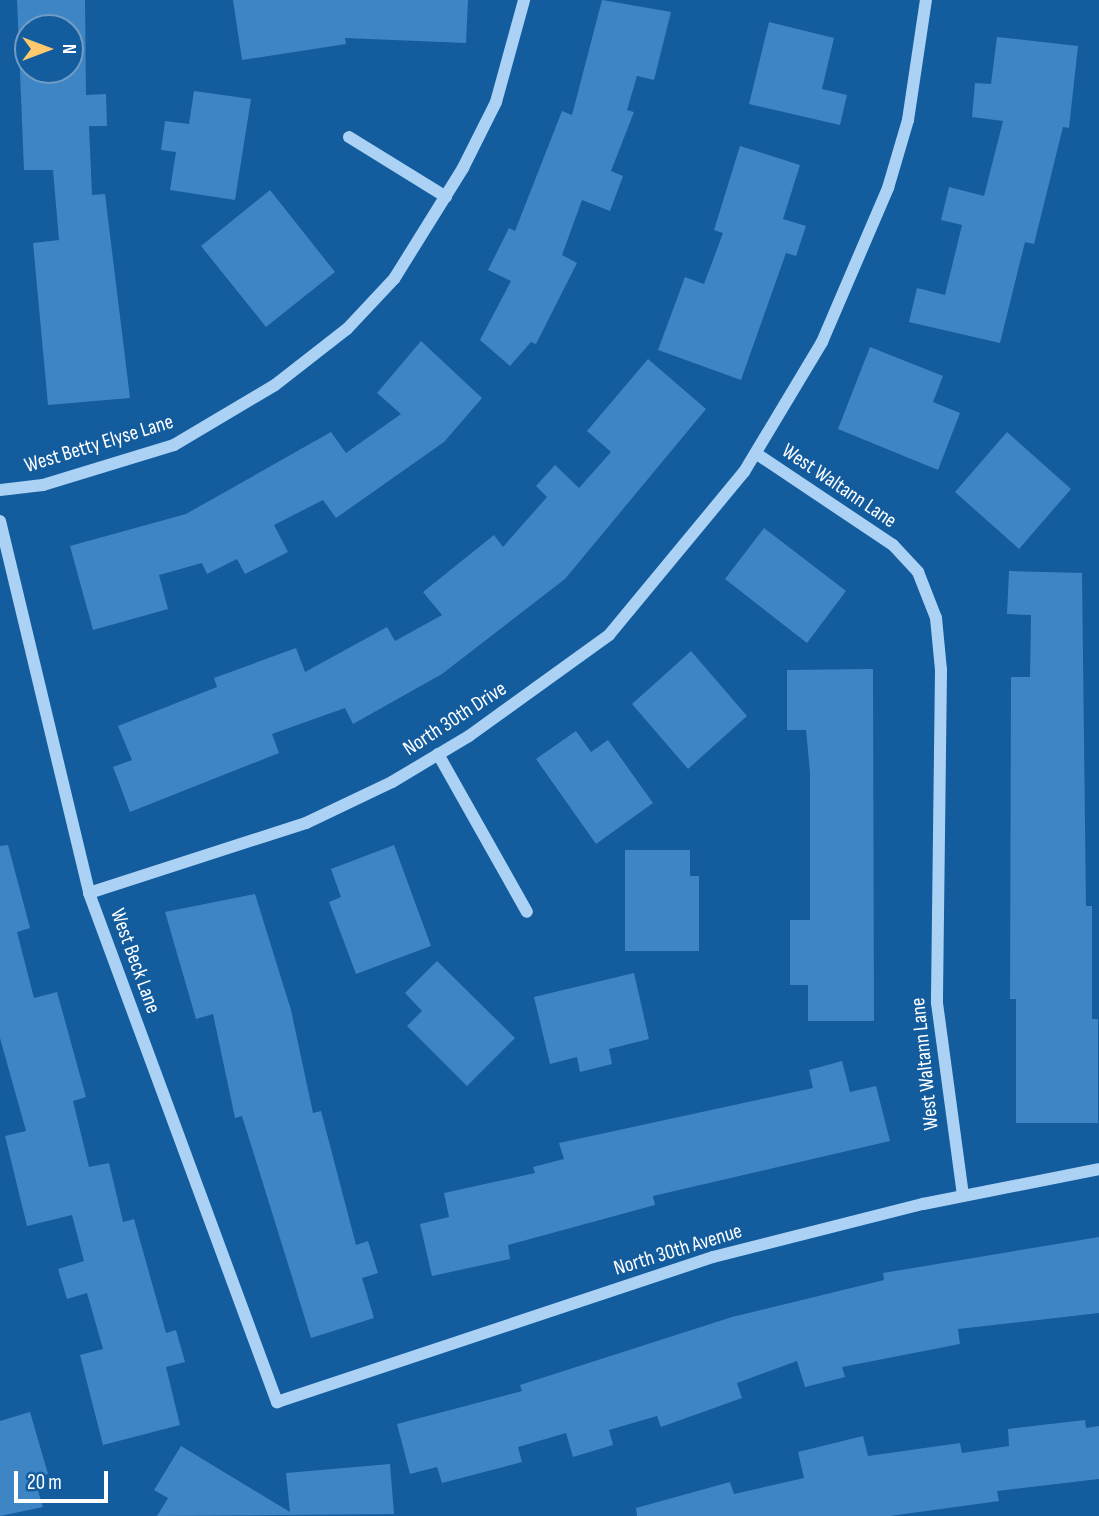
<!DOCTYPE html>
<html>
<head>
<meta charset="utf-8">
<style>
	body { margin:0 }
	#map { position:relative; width:1099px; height:1516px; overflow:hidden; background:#135c9e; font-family:"Sofia Sans Condensed",sans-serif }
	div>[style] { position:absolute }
	.building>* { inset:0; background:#3d85c5 }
	.minor>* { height:12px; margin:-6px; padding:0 6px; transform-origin:6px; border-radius:6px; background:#abd2f4 }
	span { translate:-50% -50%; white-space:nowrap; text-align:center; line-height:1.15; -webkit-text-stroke:5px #135c9e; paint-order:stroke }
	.street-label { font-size:21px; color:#fff }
	.north { position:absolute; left:14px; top:14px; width:70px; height:70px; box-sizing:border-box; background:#135c9e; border:2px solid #719dc5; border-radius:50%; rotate:90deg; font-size:19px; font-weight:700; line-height:28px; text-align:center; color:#fff }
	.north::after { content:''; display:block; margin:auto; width:24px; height:32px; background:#ffc96e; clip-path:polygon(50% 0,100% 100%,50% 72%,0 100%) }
	.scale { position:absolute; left:14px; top:1471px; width:94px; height:32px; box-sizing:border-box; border:4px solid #fff; border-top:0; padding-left:9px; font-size:21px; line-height:24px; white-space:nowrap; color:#fff; -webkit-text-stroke:5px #135c9e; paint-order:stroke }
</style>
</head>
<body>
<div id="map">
	<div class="building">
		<i style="clip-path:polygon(evenodd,17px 0,85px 0,86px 95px,106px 94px,107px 126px,89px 126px,92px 195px,105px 194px,130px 398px,48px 405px,33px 243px,59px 240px,53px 170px,24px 170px,17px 0,28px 28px,70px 28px,70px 70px,28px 70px,28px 28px)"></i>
		<i style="clip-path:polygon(233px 0,468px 0,466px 43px,345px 38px,346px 44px,242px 60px)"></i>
		<i style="clip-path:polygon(602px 0,671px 12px,654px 80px,637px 76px,627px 110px,634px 112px,611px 171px,623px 176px,610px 211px,582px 200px,562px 255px,577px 263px,536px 344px,531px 342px,510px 366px,480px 340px,511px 281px,488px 270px,509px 228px,515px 231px,562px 111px,572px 115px)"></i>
		<i style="clip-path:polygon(769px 22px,834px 38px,822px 89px,847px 95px,840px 125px,749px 104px)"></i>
		<i style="clip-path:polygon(997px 37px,1078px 46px,1069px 128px,1063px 127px,1034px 244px,1025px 242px,1000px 343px,909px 322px,917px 288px,945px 295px,962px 225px,941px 220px,949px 187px,984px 196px,1003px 121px,972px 117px,975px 83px,991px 84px)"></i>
		<i style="clip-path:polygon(194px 91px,251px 99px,235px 200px,170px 190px,176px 152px,161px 150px,165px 121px,189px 124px)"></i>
		<i style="clip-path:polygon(740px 146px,800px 165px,783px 219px,806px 226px,796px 256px,786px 253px,741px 380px,658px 350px,685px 277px,704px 284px,723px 233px,714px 230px)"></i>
		<i style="clip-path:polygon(270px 190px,335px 272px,266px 327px,201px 246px)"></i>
		<i style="clip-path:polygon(421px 341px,482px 398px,444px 442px,336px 518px,323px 500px,274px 525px,288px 552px,245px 574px,237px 559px,207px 574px,202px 563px,159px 575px,168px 609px,93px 630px,70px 546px,186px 514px,331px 432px,346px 453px,401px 414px,377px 393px)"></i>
		<i style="clip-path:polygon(870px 347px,943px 376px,933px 402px,960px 413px,938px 470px,838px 429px)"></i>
		<i style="clip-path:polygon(648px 359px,706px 409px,565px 579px,442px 674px,353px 724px,345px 708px,272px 734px,279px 753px,130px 812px,113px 767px,132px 760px,118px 726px,217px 687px,214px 678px,296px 648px,305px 672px,387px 627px,395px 641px,442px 615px,423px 592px,494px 535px,503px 547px,547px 497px,536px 486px,555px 465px,579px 488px,611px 452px,587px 431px)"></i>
		<i style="clip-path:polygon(1007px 432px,1071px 489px,1019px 549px,955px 492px)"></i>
		<i style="clip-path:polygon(764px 528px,846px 591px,807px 643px,725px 579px)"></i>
		<i style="clip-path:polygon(1009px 571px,1082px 573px,1086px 906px,1092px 906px,1092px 1019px,1098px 1019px,1098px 1123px,1016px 1123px,1016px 999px,1010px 999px,1011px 677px,1030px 677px,1031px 615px,1007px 614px)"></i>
		<i style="clip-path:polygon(691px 651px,747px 716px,688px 769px,632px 704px)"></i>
		<i style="clip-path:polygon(873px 669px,874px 1021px,808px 1021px,808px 985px,790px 985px,790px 920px,810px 920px,810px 772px,806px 730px,787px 730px,787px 670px)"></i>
		<i style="clip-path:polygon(576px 731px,591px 752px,608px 740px,653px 803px,596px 844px,536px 759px)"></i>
		<i style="clip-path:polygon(8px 845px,30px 928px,17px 932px,34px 998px,57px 992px,86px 1097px,73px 1101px,89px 1167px,109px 1163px,123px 1222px,134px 1219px,166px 1333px,176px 1330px,185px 1362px,166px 1367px,180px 1425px,103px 1445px,80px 1355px,103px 1349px,87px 1293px,67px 1299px,58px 1269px,84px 1261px,72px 1215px,27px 1226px,5px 1136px,26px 1131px,0 1038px,0 846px)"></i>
		<i style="clip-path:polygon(394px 845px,431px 946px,356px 974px,329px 902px,341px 897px,331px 869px)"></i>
		<i style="clip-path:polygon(625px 850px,690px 850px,690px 876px,699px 876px,699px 951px,625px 951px)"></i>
		<i style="clip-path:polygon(255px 894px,291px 1010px,313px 1113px,321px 1111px,356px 1245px,368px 1241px,378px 1273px,362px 1278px,374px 1318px,311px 1338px,242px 1116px,235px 1118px,213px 1014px,196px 1019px,165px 912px)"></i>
		<i style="clip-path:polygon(437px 961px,515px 1038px,467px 1086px,407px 1026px,422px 1011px,405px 993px)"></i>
		<i style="clip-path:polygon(634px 973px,649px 1039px,609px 1049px,612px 1064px,580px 1072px,577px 1057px,550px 1064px,534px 997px)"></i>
		<i style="clip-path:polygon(842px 1061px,850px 1092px,876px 1086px,890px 1141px,653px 1196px,655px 1205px,508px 1245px,510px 1259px,432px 1276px,420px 1224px,449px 1217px,444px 1193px,535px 1173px,533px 1167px,564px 1159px,559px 1143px,813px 1088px,809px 1070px)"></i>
		<i style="clip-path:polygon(1099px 1237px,1099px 1313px,958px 1329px,960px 1344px,842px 1367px,845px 1377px,805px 1387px,797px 1361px,737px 1383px,742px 1398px,661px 1427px,657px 1416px,609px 1430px,613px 1445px,573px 1457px,566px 1433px,518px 1447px,522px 1462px,442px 1483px,437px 1467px,410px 1474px,397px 1424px,522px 1391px,520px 1385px,732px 1317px,884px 1280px,883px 1273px)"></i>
		<i style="clip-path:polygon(30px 1412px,48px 1474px,34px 1478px,43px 1507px,0 1516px,0 1421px)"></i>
		<i style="clip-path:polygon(1085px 1420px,1086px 1428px,1099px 1426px,1099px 1479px,997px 1491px,999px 1501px,890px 1516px,637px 1516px,636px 1508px,730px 1482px,734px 1494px,804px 1478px,798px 1452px,863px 1436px,868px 1456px,960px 1443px,962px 1453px,1009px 1446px,1008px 1429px)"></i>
		<i style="clip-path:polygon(181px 1446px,290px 1512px,286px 1473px,390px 1464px,394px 1514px,157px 1516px,168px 1498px,154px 1490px)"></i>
	</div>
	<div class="minor">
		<i style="left:349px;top:137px;width:114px;rotate:31.7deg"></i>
		<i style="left:757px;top:454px;width:164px;rotate:33.8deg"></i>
		<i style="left:893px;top:545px;width:37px;rotate:47deg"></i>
		<i style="left:918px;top:572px;width:49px;rotate:68.6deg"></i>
		<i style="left:936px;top:618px;width:52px;rotate:84.5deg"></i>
		<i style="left:941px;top:670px;width:333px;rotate:90.7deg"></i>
		<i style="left:937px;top:1003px;width:194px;rotate:82.3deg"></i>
		<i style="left:0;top:490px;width:43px;rotate:-6.6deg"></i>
		<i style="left:43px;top:485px;width:137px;rotate:-17deg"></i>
		<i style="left:174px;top:445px;width:117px;rotate:-30.7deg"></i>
		<i style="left:275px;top:385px;width:91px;rotate:-37.9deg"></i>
		<i style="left:347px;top:329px;width:69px;rotate:-46.8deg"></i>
		<i style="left:394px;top:279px;width:131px;rotate:-58.1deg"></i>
		<i style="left:463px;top:168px;width:74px;rotate:-63.4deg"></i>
		<i style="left:496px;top:102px;width:106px;rotate:-74.6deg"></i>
		<i style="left:0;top:521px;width:382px;rotate:76.5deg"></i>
		<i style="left:89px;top:893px;width:543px;rotate:69.73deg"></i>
		<i style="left:277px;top:1402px;width:459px;rotate:-18.4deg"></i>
		<i style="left:713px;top:1257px;width:217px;rotate:-14.2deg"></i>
		<i style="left:923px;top:1204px;width:179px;rotate:-11.2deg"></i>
		<i style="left:438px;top:754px;width:181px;rotate:60.6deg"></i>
		<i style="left:89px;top:893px;width:228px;rotate:-17.9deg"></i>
		<i style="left:306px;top:823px;width:95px;rotate:-25.5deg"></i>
		<i style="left:392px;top:782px;width:90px;rotate:-30.9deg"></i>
		<i style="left:469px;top:736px;width:173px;rotate:-35.8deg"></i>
		<i style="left:609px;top:635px;width:212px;rotate:-50.4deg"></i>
		<i style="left:744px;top:472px;width:152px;rotate:-59deg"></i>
		<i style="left:822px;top:342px;width:168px;rotate:-66.8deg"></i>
		<i style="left:888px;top:188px;width:71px;rotate:-73.6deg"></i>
		<i style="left:908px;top:120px;width:121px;rotate:-81.5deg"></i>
	</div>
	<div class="street-label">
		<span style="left:99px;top:444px;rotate:-17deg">West Betty Elyse Lane</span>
		<span style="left:839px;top:486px;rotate:34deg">West Waltann Lane</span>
		<span style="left:455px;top:719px;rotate:-33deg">North 30th Drive</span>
		<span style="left:135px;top:961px;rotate:70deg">West Beck Lane</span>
		<span style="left:925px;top:1064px;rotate:-96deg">West Waltann Lane</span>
		<span style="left:678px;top:1250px;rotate:-17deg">North 30th Avenue</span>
	</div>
	<div class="north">N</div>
	<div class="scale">20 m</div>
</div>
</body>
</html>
